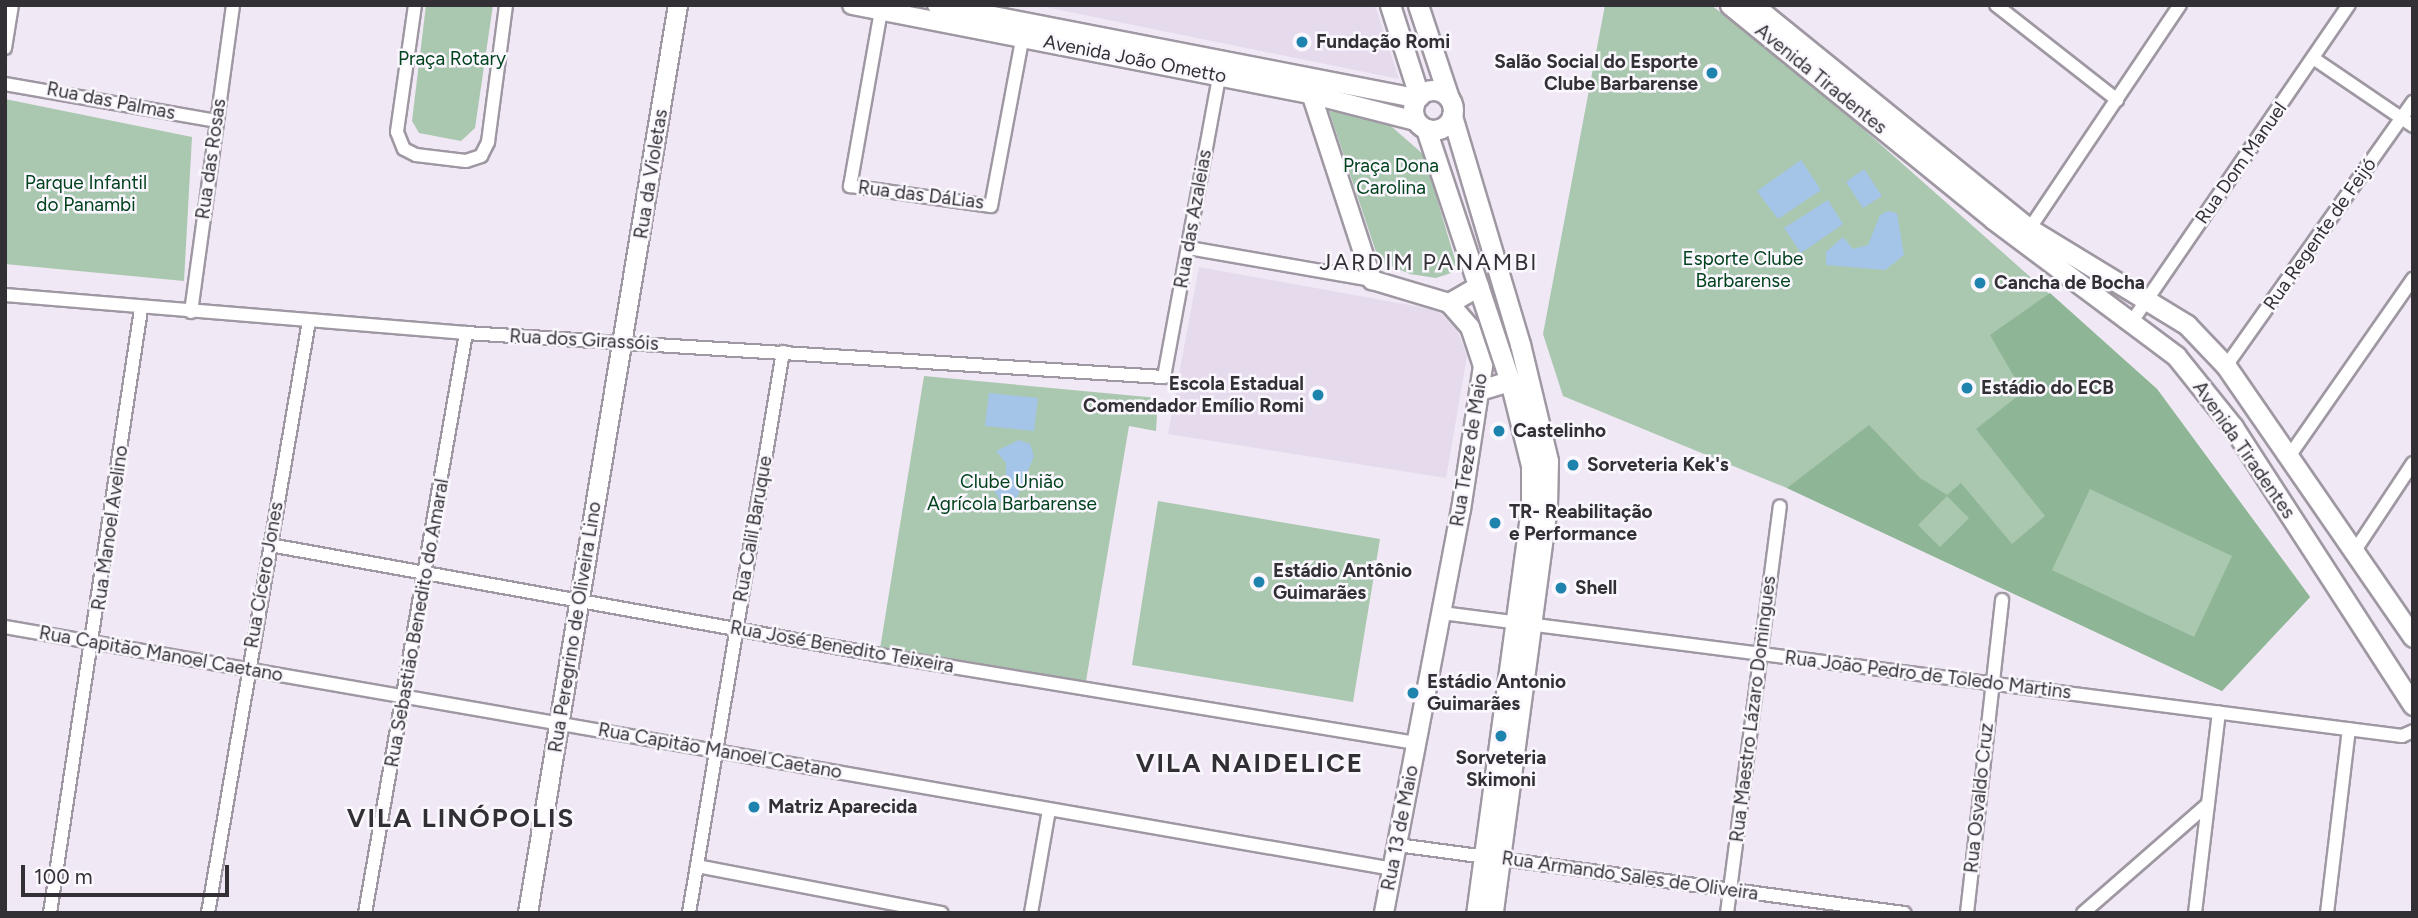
<!DOCTYPE html>
<html>
<head>
<meta charset="utf-8">
<style>
	body { margin:0 }
	#map { position:relative; width:2418px; height:918px; overflow:hidden; background:#f0e8f4; font-family:Figtree,sans-serif }
	div>[style] { position:absolute }
	.built>* { inset:0; background:#e5dbec }
	.green>* { inset:0; background:#aac7b0 }
	.forest>* { inset:0; background:#8eb596 }
	.water>* { inset:0; background:#a4c5e8 }
	.roads { filter:drop-shadow(2px 0 #9f98a3) drop-shadow(-2px 0 #9f98a3) drop-shadow(0 2px #9f98a3) drop-shadow(0 -2px #9f98a3) }
	.street>* { height:12px; margin:-6px; padding:0 6px; transform-origin:6px; border-radius:6px; background:#fff }
	.secondary>* { height:18px; margin:-9px; padding:0 9px; transform-origin:9px; border-radius:9px; background:#fff }
	.primary>* { height:19px; margin:-9.5px; padding:0 9.5px; transform-origin:9.5px; border-radius:9.5px; background:#fff }
	.primary>.ring { margin:-9.5px; padding:0; box-sizing:content-box; background:none; border:19px solid #fff; border-radius:50% }
	.dots>* { width:19px; height:19px; translate:-50% -50%; box-sizing:border-box; border:4px solid #fbf7fe; border-radius:50% }
	span { translate:-50% -50%; white-space:nowrap; text-align:center; line-height:1.15; -webkit-text-stroke:5px #fbf7fe; paint-order:stroke }
	.poi-label { font-size:19px; color:#333035; font-weight:700 }
	.left { translate:0 -50%; text-align:left }
	.right { translate:-100% -50%; text-align:right }
	.park-label { font-size:19px; color:#00421c }
	.street-label { font-size:19px; color:#333035 }
	.quarter-label { font-size:23px; color:#333035; letter-spacing:2px }
	.district-label { font-size:26px; color:#333035; font-weight:700; letter-spacing:2px }
	.frame { position:absolute; inset:0; border:7px solid #333035; pointer-events:none }
	.scale { position:absolute; left:21px; top:865px; width:208px; height:32px; box-sizing:border-box; border:4px solid #333035; border-top:0; padding-left:9px; font-size:21px; line-height:24px; white-space:nowrap; color:#333035; -webkit-text-stroke:5px #fbf7fe; paint-order:stroke }
</style>
</head>
<body>
<div id="map">
	<div class="built">
		<i style="clip-path:polygon(1035px 5px,1375px 5px,1399px 79px)"></i>
		<i style="clip-path:polygon(1199px 267px,1437px 310px,1457px 330px,1467px 356px,1446px 478px,1168px 434px)"></i>
	</div>
	<div class="green">
		<i style="clip-path:polygon(426px 5px,493px 5px,475px 128px,461px 141px,419px 133px,412px 121px)"></i>
		<i style="clip-path:polygon(1605px 5px,1711px 5px,1801px 74px,2157px 389px,2310px 597px,2222px 691px,1787px 488px,1563px 396px,1543px 334px)"></i>
		<i style="clip-path:polygon(5px 99px,192px 137px,184px 281px,5px 264px)"></i>
		<i style="clip-path:polygon(1329px 111px,1384px 120px,1424px 155px,1456px 263px,1451px 273px,1436px 278px,1410px 274px,1379px 261px)"></i>
		<i style="clip-path:polygon(924px 376px,1158px 398px,1156px 431px,1129px 426px,1086px 681px,880px 649px)"></i>
		<i style="clip-path:polygon(1158px 501px,1380px 539px,1353px 702px,1132px 665px)"></i>
	</div>
	<div class="forest">
		<i style="clip-path:polygon(evenodd,2050px 293px,2157px 389px,2310px 597px,2222px 691px,1787px 488px,1869px 425px,1920px 478px,1947px 495px,1961px 483px,2012px 544px,2045px 516px,1976px 429px,2023px 392px,1990px 335px,2050px 293px,2090px 489px,2232px 556px,2194px 637px,2052px 570px,2090px 489px,2050px 293px,1947px 496px,1969px 518px,1940px 547px,1918px 525px,1947px 496px)"></i>
	</div>
	<div class="water">
		<i style="clip-path:polygon(1801px 160px,1821px 190px,1778px 219px,1757px 191px)"></i>
		<i style="clip-path:polygon(1864px 169px,1882px 196px,1863px 208px,1846px 182px)"></i>
		<i style="clip-path:polygon(1828px 200px,1843px 224px,1801px 253px,1784px 228px)"></i>
		<i style="clip-path:polygon(1888px 211px,1897px 213px,1904px 255px,1885px 270px,1826px 265px,1826px 252px,1843px 237px,1853px 249px,1868px 245px,1880px 215px)"></i>
		<i style="clip-path:polygon(989px 393px,1038px 398px,1034px 431px,985px 426px)"></i>
		<i style="clip-path:polygon(1019px 440px,1030px 444px,1034px 456px,1016px 500px,1003px 506px,994px 490px,1006px 475px,1006px 463px,996px 451px)"></i>
	</div>
	<div class="roads">
		<div class="street">
			<i style="left:415px;top:5px;width:128px;rotate:98.1deg"></i>
			<i style="left:397px;top:132px;width:18px;rotate:68deg"></i>
			<i style="left:404px;top:149px;width:13px;rotate:27deg"></i>
			<i style="left:416px;top:155px;width:50px;rotate:6.8deg"></i>
			<i style="left:466px;top:161px;width:16px;rotate:-18deg"></i>
			<i style="left:481px;top:156px;width:16px;rotate:-63deg"></i>
			<i style="left:488px;top:142px;width:138px;rotate:-82.5deg"></i>
			<i style="left:882px;top:5px;width:184px;rotate:100deg"></i>
			<i style="left:850px;top:186px;width:142px;rotate:8.1deg"></i>
			<i style="left:991px;top:206px;width:179px;rotate:-79.4deg"></i>
			<i style="left:1996px;top:5px;width:154px;rotate:38.1deg"></i>
			<i style="left:5px;top:48px;width:44px;rotate:-80.8deg"></i>
			<i style="left:2313px;top:58px;width:121px;rotate:34.2deg"></i>
			<i style="left:5px;top:84px;width:214px;rotate:9.9deg"></i>
			<i style="left:2026px;top:234px;width:276px;rotate:-56.1deg"></i>
			<i style="left:1189px;top:248px;width:186px;rotate:9.9deg"></i>
			<i style="left:5px;top:295px;width:463px;rotate:4.7deg"></i>
			<i style="left:466px;top:333px;width:699px;rotate:3.61deg"></i>
			<i style="left:1164px;top:377px;width:311px;rotate:-79.6deg"></i>
			<i style="left:191px;top:312px;width:310px;rotate:-82.2deg"></i>
			<i style="left:2133px;top:320px;width:382px;rotate:-55.6deg"></i>
			<i style="left:2226px;top:366px;width:324px;rotate:-54.7deg"></i>
			<i style="left:2290px;top:455px;width:215px;rotate:-55.1deg"></i>
			<i style="left:270px;top:545px;width:614px;rotate:10.23deg"></i>
			<i style="left:874px;top:654px;width:549px;rotate:9.33deg"></i>
			<i style="left:2356px;top:549px;width:103px;rotate:-56.5deg"></i>
			<i style="left:1442px;top:613px;width:968px;rotate:7.3deg"></i>
			<i style="left:2402px;top:736px;width:12px;rotate:-24deg"></i>
			<i style="left:5px;top:627px;width:1409px;rotate:9.89deg"></i>
			<i style="left:1397px;top:845px;width:512px;rotate:7.64deg"></i>
			<i style="left:697px;top:866px;width:249px;rotate:10.9deg"></i>
			<i style="left:50px;top:913px;width:611px;rotate:-81.43deg"></i>
			<i style="left:208px;top:913px;width:601px;rotate:-80.32deg"></i>
			<i style="left:365px;top:913px;width:589px;rotate:-80.12deg"></i>
			<i style="left:689px;top:913px;width:569px;rotate:-80.49deg"></i>
			<i style="left:1031px;top:913px;width:105px;rotate:-80.1deg"></i>
			<i style="left:1727px;top:913px;width:410px;rotate:-82.6deg"></i>
			<i style="left:1967px;top:913px;width:315px;rotate:-83.6deg"></i>
			<i style="left:2083px;top:913px;width:166px;rotate:-41.1deg"></i>
			<i style="left:2195px;top:913px;width:202px;rotate:-83.2deg"></i>
			<i style="left:2327px;top:913px;width:185px;rotate:-83.2deg"></i>
		</div>
		<div class="secondary">
			<i style="left:852px;top:5px;width:467px;rotate:11deg"></i>
			<i style="left:1310px;top:94px;width:109px;rotate:14.3deg"></i>
			<i style="left:937px;top:5px;width:489px;rotate:11deg"></i>
			<i style="left:1306px;top:78px;width:213px;rotate:71.9deg"></i>
			<i style="left:1372px;top:280px;width:80px;rotate:16.6deg"></i>
			<i style="left:1449px;top:303px;width:32px;rotate:49deg"></i>
			<i style="left:1470px;top:327px;width:41px;rotate:71.6deg"></i>
			<i style="left:1483px;top:366px;width:145px;rotate:98.7deg"></i>
			<i style="left:1461px;top:509px;width:411px;rotate:100.8deg"></i>
			<i style="left:528px;top:913px;width:920px;rotate:-80.62deg"></i>
		</div>
		<div class="primary">
			<i style="left:1390px;top:5px;width:96px;rotate:72.3deg"></i>
			<i style="left:1418px;top:5px;width:98px;rotate:71.6deg"></i>
			<i style="left:1730px;top:5px;width:339px;rotate:39.1deg"></i>
			<i style="left:1993px;top:219px;width:229px;rotate:36.8deg"></i>
			<i style="left:2176px;top:356px;width:91px;rotate:51.2deg"></i>
			<i style="left:2233px;top:427px;width:331px;rotate:57.1deg"></i>
			<i style="left:1753px;top:5px;width:356px;rotate:39deg"></i>
			<i style="left:2030px;top:229px;width:184px;rotate:31.4deg"></i>
			<i style="left:2187px;top:325px;width:57px;rotate:46.4deg"></i>
			<i style="left:2226px;top:366px;width:329px;rotate:55.4deg"></i>
			<i class="ring" style="left:1413px;top:90px;width:21px;height:21px"></i>
			<i style="left:1452px;top:116px;width:238px;rotate:73.4deg"></i>
			<i style="left:1520px;top:344px;width:120px;rotate:76.5deg"></i>
			<i style="left:1548px;top:461px;width:45px;rotate:91.3deg"></i>
			<i style="left:1547px;top:506px;width:411px;rotate:97.6deg"></i>
			<i style="left:1426px;top:129px;width:266px;rotate:71.6deg"></i>
			<i style="left:1510px;top:381px;width:87px;rotate:76deg"></i>
			<i style="left:1531px;top:465px;width:43px;rotate:90deg"></i>
			<i style="left:1531px;top:508px;width:409px;rotate:97.7deg"></i>
			<i style="left:1449px;top:303px;width:34px;rotate:-30deg"></i>
			<i style="left:1483px;top:389px;width:28px;rotate:-17deg"></i>
		</div>
	</div>
	<div class="dots">
		<i style="left:1302px;top:42px;background:#1e84ae"></i>
		<i style="left:1712px;top:73px;background:#1e84ae"></i>
		<i style="left:1980px;top:283px;background:#1e84ae"></i>
		<i style="left:1967px;top:388px;background:#1e84ae"></i>
		<i style="left:1318px;top:395px;background:#1e84ae"></i>
		<i style="left:1499px;top:431px;background:#1e84ae"></i>
		<i style="left:1573px;top:465px;background:#1e84ae"></i>
		<i style="left:1495px;top:523px;background:#1e84ae"></i>
		<i style="left:1259px;top:582px;background:#1e84ae"></i>
		<i style="left:1561px;top:588px;background:#1e84ae"></i>
		<i style="left:1413px;top:693px;background:#1e84ae"></i>
		<i style="left:1501px;top:736px;background:#1e84ae"></i>
		<i style="left:754px;top:807px;background:#1e84ae"></i>
	</div>
	<div class="poi-label">
		<span class="left" style="left:1316px;top:42px">Fundação Romi</span>
		<span class="right" style="left:1698px;top:73px">Salão Social do Esporte<br>Clube Barbarense</span>
		<span class="left" style="left:1994px;top:283px">Cancha de Bocha</span>
		<span class="right" style="left:1304px;top:395px">Escola Estadual<br>Comendador Emílio Romi</span>
		<span class="left" style="left:1981px;top:388px">Estádio do ECB</span>
		<span class="left" style="left:1513px;top:431px">Castelinho</span>
		<span class="left" style="left:1587px;top:465px">Sorveteria Kek's</span>
		<span class="left" style="left:1509px;top:523px">TR- Reabilitação<br>e Performance</span>
		<span class="left" style="left:1273px;top:582px">Estádio Antônio<br>Guimarães</span>
		<span class="left" style="left:1575px;top:588px">Shell</span>
		<span class="left" style="left:1427px;top:693px">Estádio Antonio<br>Guimarães</span>
		<span style="left:1501px;top:769px">Sorveteria<br>Skimoni</span>
		<span class="left" style="left:768px;top:807px">Matriz Aparecida</span>
	</div>
	<div class="park-label">
		<span style="left:452px;top:59px">Praça Rotary</span>
		<span style="left:1391px;top:177px">Praça Dona<br>Carolina</span>
		<span style="left:86px;top:194px">Parque Infantil<br>do Panambi</span>
		<span style="left:1743px;top:270px">Esporte Clube<br>Barbarense</span>
		<span style="left:1012px;top:493px">Clube União<br>Agrícola Barbarense</span>
	</div>
	<div class="street-label">
		<span style="left:1135px;top:59px;rotate:11deg">Avenida João Ometto</span>
		<span style="left:1821px;top:79px;rotate:39deg">Avenida Tiradentes</span>
		<span style="left:111px;top:101px;rotate:11deg">Rua das Palmas</span>
		<span style="left:211px;top:159px;rotate:-82deg">Rua das Rosas</span>
		<span style="left:2241px;top:163px;rotate:-55deg">Rua Dom Manuel</span>
		<span style="left:651px;top:174px;rotate:-81deg">Rua da Violetas</span>
		<span style="left:921px;top:195px;rotate:7deg">Rua das DáLias</span>
		<span style="left:1193px;top:219px;rotate:-80deg">Rua das Azaleias</span>
		<span style="left:2320px;top:234px;rotate:-55deg">Rua Regente de Feijó</span>
		<span style="left:584px;top:340px;rotate:3deg">Rua dos Girassóis</span>
		<span style="left:1469px;top:450px;rotate:-81deg">Rua Treze de Maio</span>
		<span style="left:2244px;top:450px;rotate:55deg">Avenida Tiradentes</span>
		<span style="left:110px;top:528px;rotate:-82deg">Rua Manoel Avelino</span>
		<span style="left:753px;top:529px;rotate:-80deg">Rua Calil Baruque</span>
		<span style="left:264px;top:575px;rotate:-80deg">Rua Cícero Jones</span>
		<span style="left:417px;top:623px;rotate:-80deg">Rua Sebastião Benedito do Amaral</span>
		<span style="left:575px;top:627px;rotate:-81deg">Rua Peregrino de Oliveira Lino</span>
		<span style="left:842px;top:647px;rotate:10deg">Rua José Benedito Teixeira</span>
		<span style="left:161px;top:654px;rotate:10deg">Rua Capitão Manoel Caetano</span>
		<span style="left:1928px;top:675px;rotate:7deg">Rua João Pedro de Toledo Martins</span>
		<span style="left:1753px;top:709px;rotate:-83deg">Rua Maestro Lázaro Domingues</span>
		<span style="left:720px;top:751px;rotate:10deg">Rua Capitão Manoel Caetano</span>
		<span style="left:1979px;top:798px;rotate:-84deg">Rua Osvaldo Cruz</span>
		<span style="left:1400px;top:828px;rotate:-79deg">Rua 13 de Maio</span>
		<span style="left:1630px;top:876px;rotate:8deg">Rua Armando Sales de Oliveira</span>
	</div>
	<div class="quarter-label">
		<span style="left:1429px;top:262px">JARDIM PANAMBI</span>
	</div>
	<div class="district-label">
		<span style="left:1250px;top:764px">VILA NAIDELICE</span>
		<span style="left:461px;top:819px">VILA LINÓPOLIS</span>
	</div>
	<div class="frame"></div>
	<div class="scale">100 m</div>
</div>
</body>
</html>
